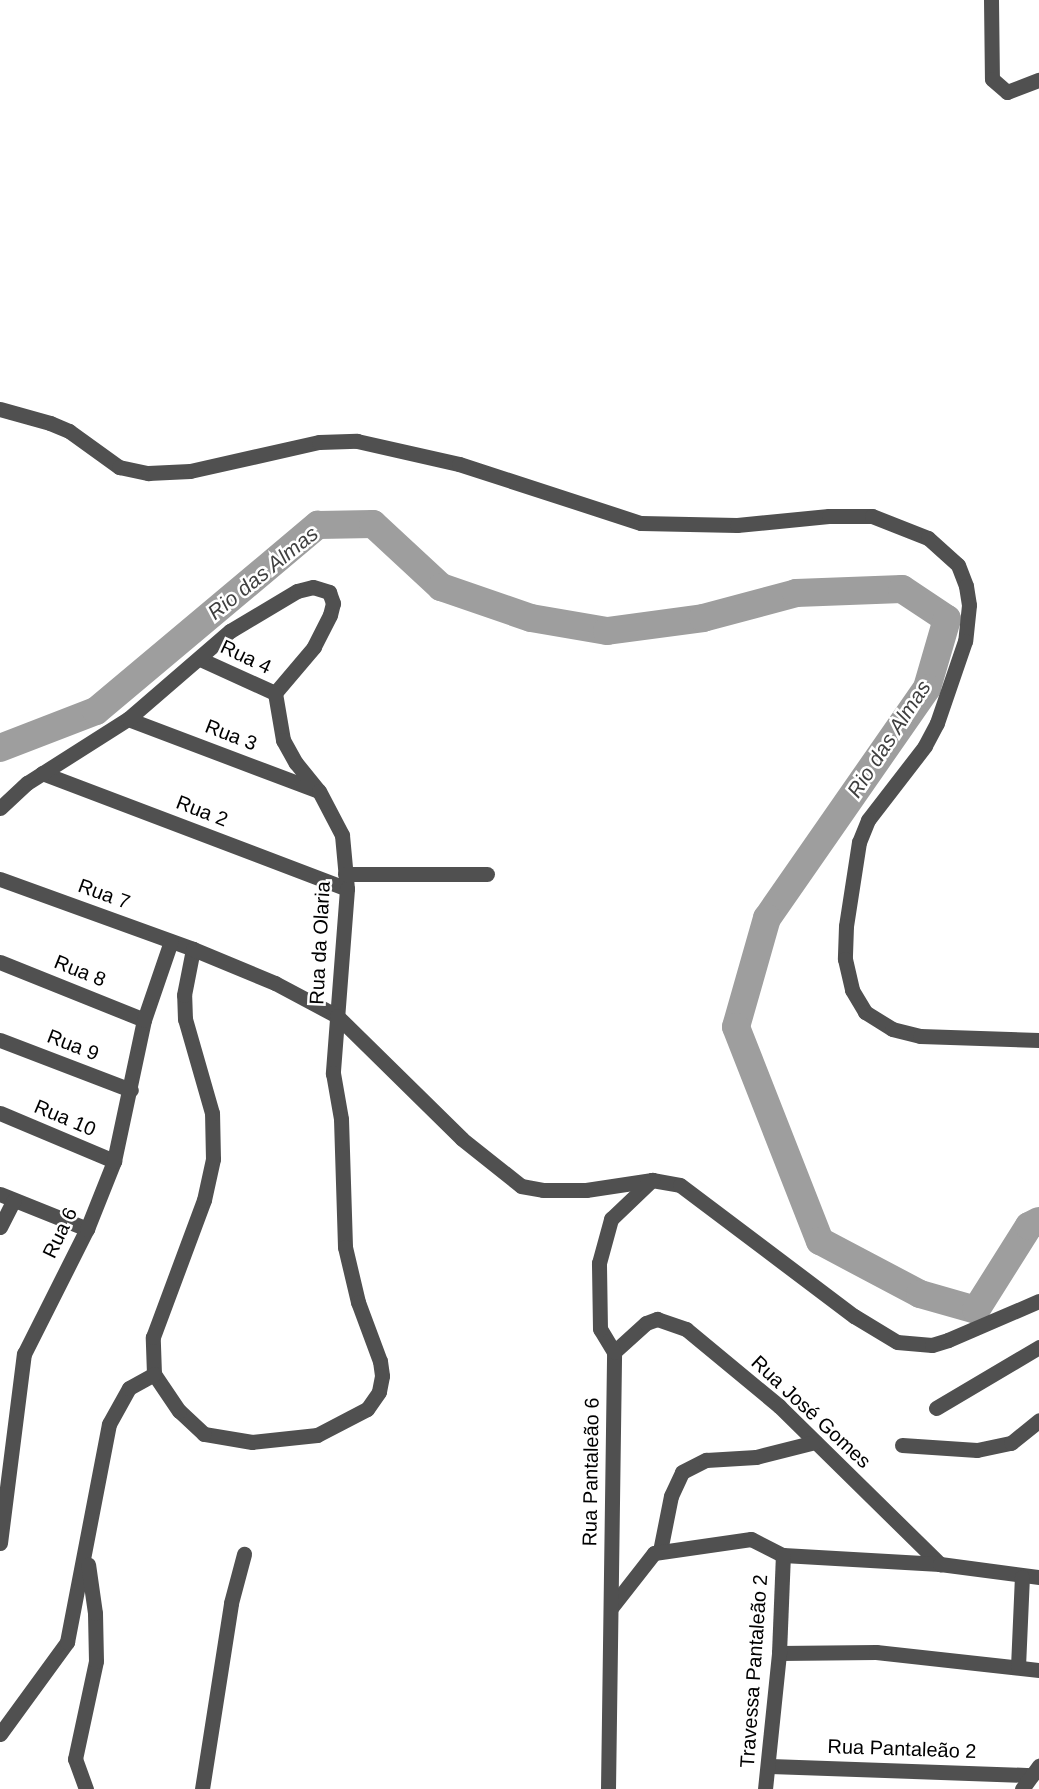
<!DOCTYPE html>
<html>
<head>
<meta charset="utf-8">
<style>
	body { margin:0 }
	#map { position:relative; width:1039px; height:1789px; overflow:hidden; background:#fff; font-family:Arial,sans-serif }
	div>[style] { position:absolute }
	.river>* { height:28px; margin:-14px; padding:0 14px; transform-origin:14px; border-radius:14px; background:#9e9e9e }
	.minor>* { height:15px; margin:-7.5px; padding:0 7.5px; transform-origin:7.5px; border-radius:7.5px; background:#505050 }
	span { translate:-50% -50%; white-space:nowrap; text-align:center; line-height:1.15; -webkit-text-stroke:5px #fff; paint-order:stroke }
	.street-label { font-size:20px; color:#000 }
	.water-label { font-size:21px; color:#3f3f3f; font-style:italic }
</style>
</head>
<body>
<div id="map">
	<div class="river">
		<i style="left:0;top:748px;width:103px;rotate:-21.1deg"></i>
		<i style="left:96px;top:711px;width:290px;rotate:-40deg"></i>
		<i style="left:318px;top:525px;width:55px;rotate:-1deg"></i>
		<i style="left:373px;top:524px;width:93px;rotate:42.8deg"></i>
		<i style="left:441px;top:587px;width:95px;rotate:19deg"></i>
		<i style="left:531px;top:618px;width:77px;rotate:9.7deg"></i>
		<i style="left:607px;top:631px;width:97px;rotate:-7.7deg"></i>
		<i style="left:703px;top:618px;width:96px;rotate:-15deg"></i>
		<i style="left:796px;top:593px;width:106px;rotate:-2.2deg"></i>
		<i style="left:902px;top:589px;width:54px;rotate:33.7deg"></i>
		<i style="left:947px;top:619px;width:72px;rotate:106.2deg"></i>
		<i style="left:927px;top:688px;width:280px;rotate:124.8deg"></i>
		<i style="left:767px;top:918px;width:113px;rotate:105.9deg"></i>
		<i style="left:736px;top:1027px;width:230px;rotate:68.6deg"></i>
		<i style="left:820px;top:1241px;width:113px;rotate:27.9deg"></i>
		<i style="left:920px;top:1294px;width:58px;rotate:15.9deg"></i>
		<i style="left:976px;top:1310px;width:99px;rotate:-57.8deg"></i>
		<i style="left:1029px;top:1226px;width:11px;rotate:-27deg"></i>
	</div>
	<div class="minor">
		<i style="left:991px;top:0;width:79px;rotate:89.3deg"></i>
		<i style="left:992px;top:79px;width:20px;rotate:41deg"></i>
		<i style="left:1007px;top:92px;width:34px;rotate:-21deg"></i>
		<i style="left:0;top:409px;width:52px;rotate:15.6deg"></i>
		<i style="left:50px;top:423px;width:21px;rotate:23deg"></i>
		<i style="left:69px;top:431px;width:62px;rotate:35.8deg"></i>
		<i style="left:119px;top:467px;width:30px;rotate:12deg"></i>
		<i style="left:148px;top:473px;width:42px;rotate:-2.7deg"></i>
		<i style="left:190px;top:471px;width:132px;rotate:-12.7deg"></i>
		<i style="left:319px;top:442px;width:38px;rotate:-2deg"></i>
		<i style="left:357px;top:441px;width:105px;rotate:12.7deg"></i>
		<i style="left:459px;top:464px;width:191px;rotate:18deg"></i>
		<i style="left:641px;top:523px;width:96px;rotate:1.2deg"></i>
		<i style="left:737px;top:525px;width:92px;rotate:-5.6deg"></i>
		<i style="left:829px;top:516px;width:43px"></i>
		<i style="left:872px;top:516px;width:60px;rotate:21.4deg"></i>
		<i style="left:928px;top:538px;width:40px;rotate:42deg"></i>
		<i style="left:958px;top:565px;width:22px;rotate:69deg"></i>
		<i style="left:966px;top:586px;width:19px;rotate:81deg"></i>
		<i style="left:969px;top:605px;width:36px;rotate:96deg"></i>
		<i style="left:965px;top:641px;width:87px;rotate:108.9deg"></i>
		<i style="left:937px;top:723px;width:26px;rotate:118deg"></i>
		<i style="left:925px;top:746px;width:93px;rotate:127.6deg"></i>
		<i style="left:868px;top:820px;width:24px;rotate:112deg"></i>
		<i style="left:859px;top:842px;width:85px;rotate:98.8deg"></i>
		<i style="left:846px;top:926px;width:33px;rotate:92deg"></i>
		<i style="left:845px;top:959px;width:32px;rotate:77deg"></i>
		<i style="left:852px;top:990px;width:26px;rotate:59deg"></i>
		<i style="left:865px;top:1012px;width:32px;rotate:32deg"></i>
		<i style="left:892px;top:1029px;width:29px;rotate:14deg"></i>
		<i style="left:920px;top:1036px;width:119px;rotate:1.9deg"></i>
		<i style="left:200px;top:659px;width:82px;rotate:24.4deg"></i>
		<i style="left:128px;top:719px;width:201px;rotate:20.7deg"></i>
		<i style="left:42px;top:773px;width:326px;rotate:20.8deg"></i>
		<i style="left:0;top:808px;width:37px;rotate:-43deg"></i>
		<i style="left:27px;top:783px;width:120px;rotate:-32.4deg"></i>
		<i style="left:128px;top:719px;width:135px;rotate:-40.8deg"></i>
		<i style="left:230px;top:631px;width:78px;rotate:-30.8deg"></i>
		<i style="left:297px;top:591px;width:16px;rotate:-14deg"></i>
		<i style="left:313px;top:587px;width:17px;rotate:17deg"></i>
		<i style="left:329px;top:592px;width:12px;rotate:70deg"></i>
		<i style="left:333px;top:603px;width:12px;rotate:104deg"></i>
		<i style="left:330px;top:615px;width:36px;rotate:117deg"></i>
		<i style="left:314px;top:647px;width:60px;rotate:130.3deg"></i>
		<i style="left:275px;top:693px;width:48px;rotate:80.3deg"></i>
		<i style="left:283px;top:740px;width:26px;rotate:61deg"></i>
		<i style="left:296px;top:763px;width:36px;rotate:51deg"></i>
		<i style="left:319px;top:791px;width:50px;rotate:62.4deg"></i>
		<i style="left:342px;top:835px;width:54px;rotate:84.7deg"></i>
		<i style="left:347px;top:889px;width:185px;rotate:94.4deg"></i>
		<i style="left:333px;top:1073px;width:47px;rotate:80.1deg"></i>
		<i style="left:341px;top:1119px;width:128px;rotate:88.2deg"></i>
		<i style="left:345px;top:1247px;width:57px;rotate:76.7deg"></i>
		<i style="left:358px;top:1302px;width:63px;rotate:69.6deg"></i>
		<i style="left:380px;top:1361px;width:15px;rotate:82deg"></i>
		<i style="left:382px;top:1376px;width:16px;rotate:101deg"></i>
		<i style="left:379px;top:1392px;width:21px;rotate:125deg"></i>
		<i style="left:367px;top:1409px;width:56px;rotate:152.5deg"></i>
		<i style="left:317px;top:1435px;width:65px;rotate:173.9deg"></i>
		<i style="left:252px;top:1442px;width:49px;rotate:-170.5deg"></i>
		<i style="left:204px;top:1434px;width:34px;rotate:-137deg"></i>
		<i style="left:179px;top:1411px;width:45px;rotate:-124deg"></i>
		<i style="left:154px;top:1374px;width:37px;rotate:-92deg"></i>
		<i style="left:153px;top:1337px;width:146px;rotate:-69.6deg"></i>
		<i style="left:204px;top:1200px;width:42px;rotate:-77.6deg"></i>
		<i style="left:213px;top:1159px;width:46px;rotate:-91.2deg"></i>
		<i style="left:212px;top:1113px;width:98px;rotate:-106deg"></i>
		<i style="left:185px;top:1019px;width:24px;rotate:-92deg"></i>
		<i style="left:184px;top:995px;width:47px;rotate:-78.9deg"></i>
		<i style="left:345px;top:874px;width:142px"></i>
		<i style="left:0;top:879px;width:205px;rotate:19.9deg"></i>
		<i style="left:193px;top:949px;width:89px;rotate:22.5deg"></i>
		<i style="left:275px;top:983px;width:70px;rotate:28deg"></i>
		<i style="left:337px;top:1016px;width:175px;rotate:44.5deg"></i>
		<i style="left:462px;top:1139px;width:75px;rotate:38.5deg"></i>
		<i style="left:521px;top:1186px;width:22px;rotate:10deg"></i>
		<i style="left:543px;top:1190px;width:43px"></i>
		<i style="left:586px;top:1190px;width:67px;rotate:-8.6deg"></i>
		<i style="left:652px;top:1180px;width:28px;rotate:10deg"></i>
		<i style="left:680px;top:1185px;width:218px;rotate:37deg"></i>
		<i style="left:854px;top:1316px;width:50px;rotate:31.2deg"></i>
		<i style="left:897px;top:1342px;width:35px;rotate:5deg"></i>
		<i style="left:932px;top:1345px;width:17px;rotate:-17deg"></i>
		<i style="left:948px;top:1340px;width:99px;rotate:-23.2deg"></i>
		<i style="left:0;top:962px;width:155px;rotate:21.9deg"></i>
		<i style="left:0;top:1040px;width:140px;rotate:20.9deg"></i>
		<i style="left:0;top:1113px;width:124px;rotate:22.8deg"></i>
		<i style="left:0;top:1194px;width:94px;rotate:21.9deg"></i>
		<i style="left:0;top:1227px;width:30px;rotate:-63deg"></i>
		<i style="left:614px;top:1352px;width:43px;rotate:-42.2deg"></i>
		<i style="left:646px;top:1323px;width:12px;rotate:-20deg"></i>
		<i style="left:657px;top:1319px;width:31px;rotate:19deg"></i>
		<i style="left:686px;top:1329px;width:121px;rotate:39.6deg"></i>
		<i style="left:779px;top:1406px;width:226px;rotate:44.5deg"></i>
		<i style="left:936px;top:1408px;width:120px;rotate:-30.6deg"></i>
		<i style="left:902px;top:1445px;width:75px;rotate:3.8deg"></i>
		<i style="left:977px;top:1450px;width:35px;rotate:-12deg"></i>
		<i style="left:1011px;top:1443px;width:36px;rotate:-39deg"></i>
		<i style="left:0;top:1543px;width:191px;rotate:-82.8deg"></i>
		<i style="left:24px;top:1354px;width:140px;rotate:-63.3deg"></i>
		<i style="left:87px;top:1229px;width:73px;rotate:-68.3deg"></i>
		<i style="left:114px;top:1161px;width:144px;rotate:-78deg"></i>
		<i style="left:144px;top:1020px;width:83px;rotate:-71.1deg"></i>
		<i style="left:660px;top:1551px;width:56px;rotate:-78.7deg"></i>
		<i style="left:671px;top:1496px;width:26px;rotate:-65deg"></i>
		<i style="left:682px;top:1472px;width:27px;rotate:-27deg"></i>
		<i style="left:706px;top:1460px;width:50px;rotate:-3.4deg"></i>
		<i style="left:756px;top:1457px;width:61px;rotate:-14.3deg"></i>
		<i style="left:611px;top:1608px;width:70px;rotate:-52deg"></i>
		<i style="left:654px;top:1553px;width:98px;rotate:-8.2deg"></i>
		<i style="left:751px;top:1539px;width:36px;rotate:27deg"></i>
		<i style="left:783px;top:1555px;width:157px;rotate:3.3deg"></i>
		<i style="left:940px;top:1564px;width:100px;rotate:7.5deg"></i>
		<i style="left:779px;top:1653px;width:97px;rotate:-0.6deg"></i>
		<i style="left:876px;top:1652px;width:164px;rotate:6.3deg"></i>
		<i style="left:1018px;top:1667px;width:90px;rotate:-87.5deg"></i>
		<i style="left:0;top:1734px;width:114px;rotate:-53.9deg"></i>
		<i style="left:67px;top:1642px;width:222px;rotate:-79.1deg"></i>
		<i style="left:109px;top:1424px;width:41px;rotate:-60.9deg"></i>
		<i style="left:129px;top:1388px;width:29px;rotate:-29deg"></i>
		<i style="left:770px;top:1766px;width:262px;rotate:2deg"></i>
		<i style="left:86px;top:1789px;width:32px;rotate:-110deg"></i>
		<i style="left:75px;top:1759px;width:100px;rotate:-77.9deg"></i>
		<i style="left:96px;top:1661px;width:48px;rotate:-91.2deg"></i>
		<i style="left:95px;top:1613px;width:49px;rotate:-98.1deg"></i>
		<i style="left:202px;top:1789px;width:188px;rotate:-81.1deg"></i>
		<i style="left:231px;top:1603px;width:51px;rotate:-75.1deg"></i>
		<i style="left:608px;top:1789px;width:437px;rotate:-89.2deg"></i>
		<i style="left:614px;top:1352px;width:27px;rotate:-121deg"></i>
		<i style="left:600px;top:1329px;width:66px;rotate:-90.9deg"></i>
		<i style="left:599px;top:1263px;width:46px;rotate:-74.7deg"></i>
		<i style="left:611px;top:1219px;width:57px;rotate:-43.6deg"></i>
		<i style="left:765px;top:1789px;width:137px;rotate:-84.1deg"></i>
		<i style="left:779px;top:1653px;width:98px;rotate:-87.7deg"></i>
		<i style="left:1022px;top:1789px;width:29px;rotate:-54deg"></i>
	</div>
	<div class="street-label">
		<span style="left:246px;top:657px;rotate:25deg">Rua 4</span>
		<span style="left:231px;top:735px;rotate:21deg">Rua 3</span>
		<span style="left:202px;top:811px;rotate:21deg">Rua 2</span>
		<span style="left:104px;top:894px;rotate:20deg">Rua 7</span>
		<span style="left:320px;top:943px;rotate:-87deg">Rua da Olaria</span>
		<span style="left:80px;top:971px;rotate:22deg">Rua 8</span>
		<span style="left:73px;top:1045px;rotate:21deg">Rua 9</span>
		<span style="left:65px;top:1118px;rotate:23deg">Rua 10</span>
		<span style="left:60px;top:1233px;rotate:-64deg">Rua 6</span>
		<span style="left:811px;top:1412px;rotate:43deg">Rua José Gomes</span>
		<span style="left:591px;top:1472px;rotate:-89deg">Rua Pantaleão 6</span>
		<span style="left:754px;top:1671px;rotate:-86deg">Travessa Pantaleão 2</span>
		<span style="left:902px;top:1749px;rotate:2deg">Rua Pantaleão 2</span>
	</div>
	<div class="water-label">
		<span style="left:263px;top:573px;rotate:-39deg">Rio das Almas</span>
		<span style="left:889px;top:739px;rotate:-57deg">Rio das Almas</span>
	</div>
</div>
</body>
</html>
